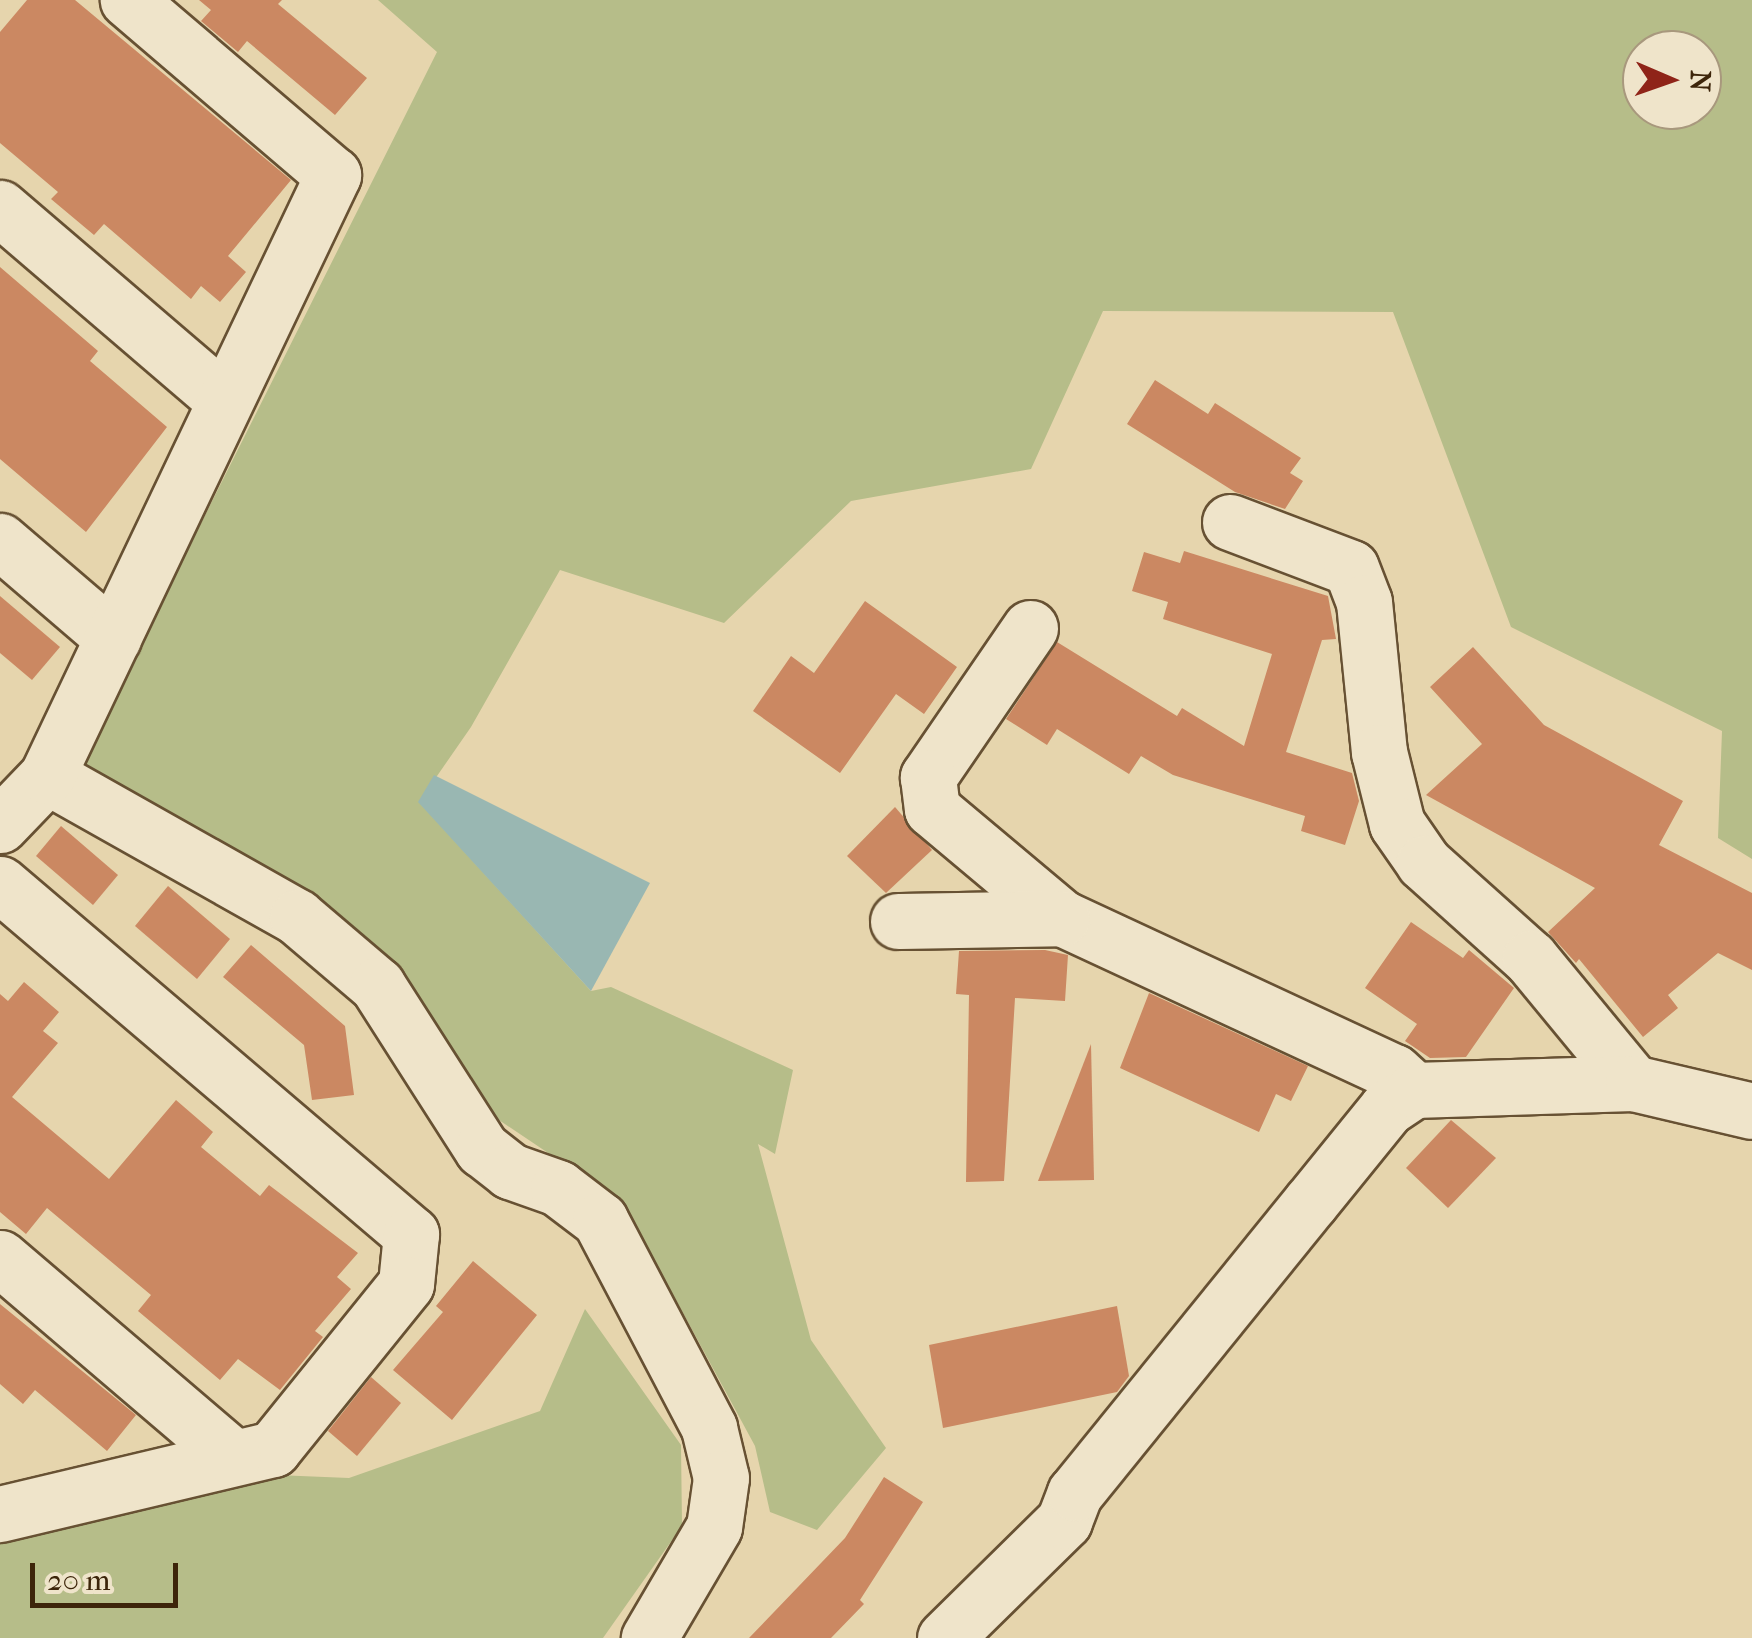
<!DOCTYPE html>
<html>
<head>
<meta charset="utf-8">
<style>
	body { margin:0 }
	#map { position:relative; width:1752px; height:1638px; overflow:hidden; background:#e6d5ad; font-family:"IM FELL French Canon",serif }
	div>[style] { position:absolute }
	.green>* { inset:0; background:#b6bd89 }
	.water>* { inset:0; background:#99b7b2 }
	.building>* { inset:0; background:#cb8862 }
	.roads { filter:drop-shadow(2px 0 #675133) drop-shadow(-2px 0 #675133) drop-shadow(0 2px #675133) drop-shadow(0 -2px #675133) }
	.street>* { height:55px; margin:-27.5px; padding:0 27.5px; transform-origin:27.5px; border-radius:27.5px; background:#efe4ca }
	span { translate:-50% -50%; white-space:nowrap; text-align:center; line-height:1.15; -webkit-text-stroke:8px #efe4ca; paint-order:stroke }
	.north { position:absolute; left:1622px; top:30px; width:100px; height:100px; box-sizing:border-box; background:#efe4ca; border:2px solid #a8987d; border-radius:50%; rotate:92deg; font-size:28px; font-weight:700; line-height:40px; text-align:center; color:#3d250a }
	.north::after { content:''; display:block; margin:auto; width:35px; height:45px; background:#8f2418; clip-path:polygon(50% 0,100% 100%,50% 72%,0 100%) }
	.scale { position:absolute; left:30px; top:1563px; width:148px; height:45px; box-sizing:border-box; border:5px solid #3d250a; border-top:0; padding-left:12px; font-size:30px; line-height:35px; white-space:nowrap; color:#3d250a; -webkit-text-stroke:8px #efe4ca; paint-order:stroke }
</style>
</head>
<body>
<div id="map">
	<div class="green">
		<i style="clip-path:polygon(evenodd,378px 0,1752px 0,1752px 859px,1718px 838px,1722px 731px,1511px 627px,1393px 312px,1103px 311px,1031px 469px,851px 501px,724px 623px,560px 570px,471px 727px,419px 802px,591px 991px,611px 987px,793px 1070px,775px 1154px,758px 1144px,811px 1340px,886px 1448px,817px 1530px,770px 1512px,755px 1446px,624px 1204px,499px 1120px,410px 991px,313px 903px,81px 763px,437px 52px,378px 0,1642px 50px,1702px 50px,1702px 110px,1642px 110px,1642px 50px)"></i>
		<i style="clip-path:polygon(585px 1309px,681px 1445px,682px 1526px,603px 1638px,0 1638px,0 1531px,276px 1475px,349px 1478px,540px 1411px)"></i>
	</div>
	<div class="water">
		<i style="clip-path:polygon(434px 775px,650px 883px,591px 991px,418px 802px)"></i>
	</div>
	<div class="building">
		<i style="clip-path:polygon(27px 0,75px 0,291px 180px,228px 256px,246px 272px,220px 302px,201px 286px,191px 299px,104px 224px,94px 235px,51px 199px,58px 192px,0 143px,0 32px)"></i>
		<i style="clip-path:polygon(199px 0,282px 0,278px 4px,367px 78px,335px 115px,247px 41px,238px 52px,201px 21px,211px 10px)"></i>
		<i style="clip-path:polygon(0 267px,98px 351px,90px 361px,167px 427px,86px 532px,0 459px)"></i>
		<i style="clip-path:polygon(1155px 380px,1208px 414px,1215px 403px,1301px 458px,1290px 473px,1303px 481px,1285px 509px,1235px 492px,1127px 424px)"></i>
		<i style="clip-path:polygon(1184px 551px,1328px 596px,1336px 639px,1322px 640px,1286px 752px,1352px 773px,1359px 801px,1345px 845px,1301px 831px,1305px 816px,1173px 775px,1141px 756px,1129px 774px,1057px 729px,1047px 745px,1006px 719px,1057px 642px,1177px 716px,1182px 708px,1244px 746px,1272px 654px,1163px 619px,1168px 602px,1132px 591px,1144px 552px,1180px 563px)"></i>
		<i style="clip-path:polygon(0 596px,60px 647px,32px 680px,0 653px)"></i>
		<i style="clip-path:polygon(865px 601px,957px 667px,924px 714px,896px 694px,840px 773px,753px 711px,791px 656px,814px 673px)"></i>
		<i style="clip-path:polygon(1473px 647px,1544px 725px,1683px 801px,1659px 845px,1752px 893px,1752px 970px,1718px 953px,1668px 995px,1678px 1008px,1643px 1037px,1579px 959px,1576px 963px,1548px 932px,1595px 888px,1426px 795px,1482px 744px,1430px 687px)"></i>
		<i style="clip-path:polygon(895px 807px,932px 850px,886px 893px,847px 856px)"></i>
		<i style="clip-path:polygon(61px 826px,118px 875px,93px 905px,36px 856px)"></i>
		<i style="clip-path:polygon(168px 886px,230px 939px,197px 979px,135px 926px)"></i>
		<i style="clip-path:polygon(1411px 922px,1463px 958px,1469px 950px,1514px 988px,1466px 1057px,1430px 1058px,1405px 1041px,1417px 1024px,1365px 988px)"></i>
		<i style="clip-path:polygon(251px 945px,345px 1026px,354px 1095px,312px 1100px,304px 1045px,223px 977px)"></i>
		<i style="clip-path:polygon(1045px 950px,1068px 955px,1065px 1001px,1015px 998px,1004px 1181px,966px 1182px,969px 995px,956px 994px,959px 951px)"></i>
		<i style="clip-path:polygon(24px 982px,59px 1012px,43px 1031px,58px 1043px,12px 1097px,109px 1179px,176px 1100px,213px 1132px,201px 1147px,260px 1196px,269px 1185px,358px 1253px,337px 1277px,351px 1289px,315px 1331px,323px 1337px,280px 1390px,238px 1359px,220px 1380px,138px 1311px,151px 1295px,47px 1208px,26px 1234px,0 1212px,0 994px,8px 1001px)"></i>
		<i style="clip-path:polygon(1149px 993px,1308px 1066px,1291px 1101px,1276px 1094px,1259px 1132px,1120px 1068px)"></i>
		<i style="clip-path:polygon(1091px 1044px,1094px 1180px,1038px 1181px)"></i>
		<i style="clip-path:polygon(1451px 1120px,1496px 1158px,1448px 1208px,1406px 1168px)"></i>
		<i style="clip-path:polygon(473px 1261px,537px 1315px,452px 1420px,393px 1370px,443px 1312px,436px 1306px)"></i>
		<i style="clip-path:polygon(0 1304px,136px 1415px,107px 1451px,35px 1390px,23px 1404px,0 1384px)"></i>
		<i style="clip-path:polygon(1117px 1306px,1129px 1376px,1117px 1392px,943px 1428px,929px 1345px)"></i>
		<i style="clip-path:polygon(371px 1377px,401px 1403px,357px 1456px,328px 1431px)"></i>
		<i style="clip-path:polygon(884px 1477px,923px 1502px,860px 1600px,864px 1604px,831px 1638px,749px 1638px,845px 1538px)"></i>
	</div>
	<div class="roads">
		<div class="street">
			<i style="left:0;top:208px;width:295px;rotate:40.6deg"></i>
			<i style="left:1230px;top:522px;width:129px;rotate:20.8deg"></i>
			<i style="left:1351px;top:568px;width:36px;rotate:69deg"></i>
			<i style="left:1364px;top:602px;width:151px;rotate:84.3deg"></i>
			<i style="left:1379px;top:752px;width:74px;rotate:76deg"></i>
			<i style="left:1397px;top:824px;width:47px;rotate:55.3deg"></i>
			<i style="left:1424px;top:863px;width:142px;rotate:41.9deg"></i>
			<i style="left:1530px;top:958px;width:162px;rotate:50.5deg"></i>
			<i style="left:0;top:541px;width:149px;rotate:40.6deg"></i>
			<i style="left:1030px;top:628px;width:181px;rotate:124.4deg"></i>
			<i style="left:928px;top:777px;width:32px;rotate:83deg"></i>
			<i style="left:932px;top:809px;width:170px;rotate:40deg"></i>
			<i style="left:1062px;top:918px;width:366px;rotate:24.9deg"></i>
			<i style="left:1394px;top:1072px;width:27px;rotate:42deg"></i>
			<i style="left:47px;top:776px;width:287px;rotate:29.4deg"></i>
			<i style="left:297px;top:917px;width:105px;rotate:40.4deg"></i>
			<i style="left:377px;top:985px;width:195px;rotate:57.4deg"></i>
			<i style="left:482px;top:1149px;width:36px;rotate:38deg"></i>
			<i style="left:510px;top:1171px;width:51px;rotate:19.5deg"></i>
			<i style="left:558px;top:1188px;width:53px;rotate:37.3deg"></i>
			<i style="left:600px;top:1220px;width:235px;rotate:62.3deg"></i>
			<i style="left:709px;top:1428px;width:51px;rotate:76.5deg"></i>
			<i style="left:721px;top:1478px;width:49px;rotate:98.1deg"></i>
			<i style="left:714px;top:1527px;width:129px;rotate:120.4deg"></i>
			<i style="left:0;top:825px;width:68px;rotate:-46.2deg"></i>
			<i style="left:47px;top:776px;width:666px;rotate:-64.55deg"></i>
			<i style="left:333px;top:175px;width:270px;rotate:-139.5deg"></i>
			<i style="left:0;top:884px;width:540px;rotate:40.42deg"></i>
			<i style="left:411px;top:1234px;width:50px;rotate:95.7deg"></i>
			<i style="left:406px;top:1284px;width:212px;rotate:128.9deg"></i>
			<i style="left:273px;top:1449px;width:281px;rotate:166.6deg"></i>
			<i style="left:898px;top:921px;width:164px;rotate:-1deg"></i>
			<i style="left:0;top:1258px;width:306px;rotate:40.5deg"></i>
			<i style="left:945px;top:1638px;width:167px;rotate:-44.5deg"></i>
			<i style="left:1064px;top:1521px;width:30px;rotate:-69deg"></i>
			<i style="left:1075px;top:1493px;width:373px;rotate:-51deg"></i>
			<i style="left:1310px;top:1203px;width:122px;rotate:-51deg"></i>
			<i style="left:1387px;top:1108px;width:32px;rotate:-34deg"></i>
			<i style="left:1414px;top:1090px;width:219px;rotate:-1.8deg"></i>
			<i style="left:1633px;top:1083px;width:122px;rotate:13.2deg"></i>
		</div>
	</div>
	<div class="north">N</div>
	<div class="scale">20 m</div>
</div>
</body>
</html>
